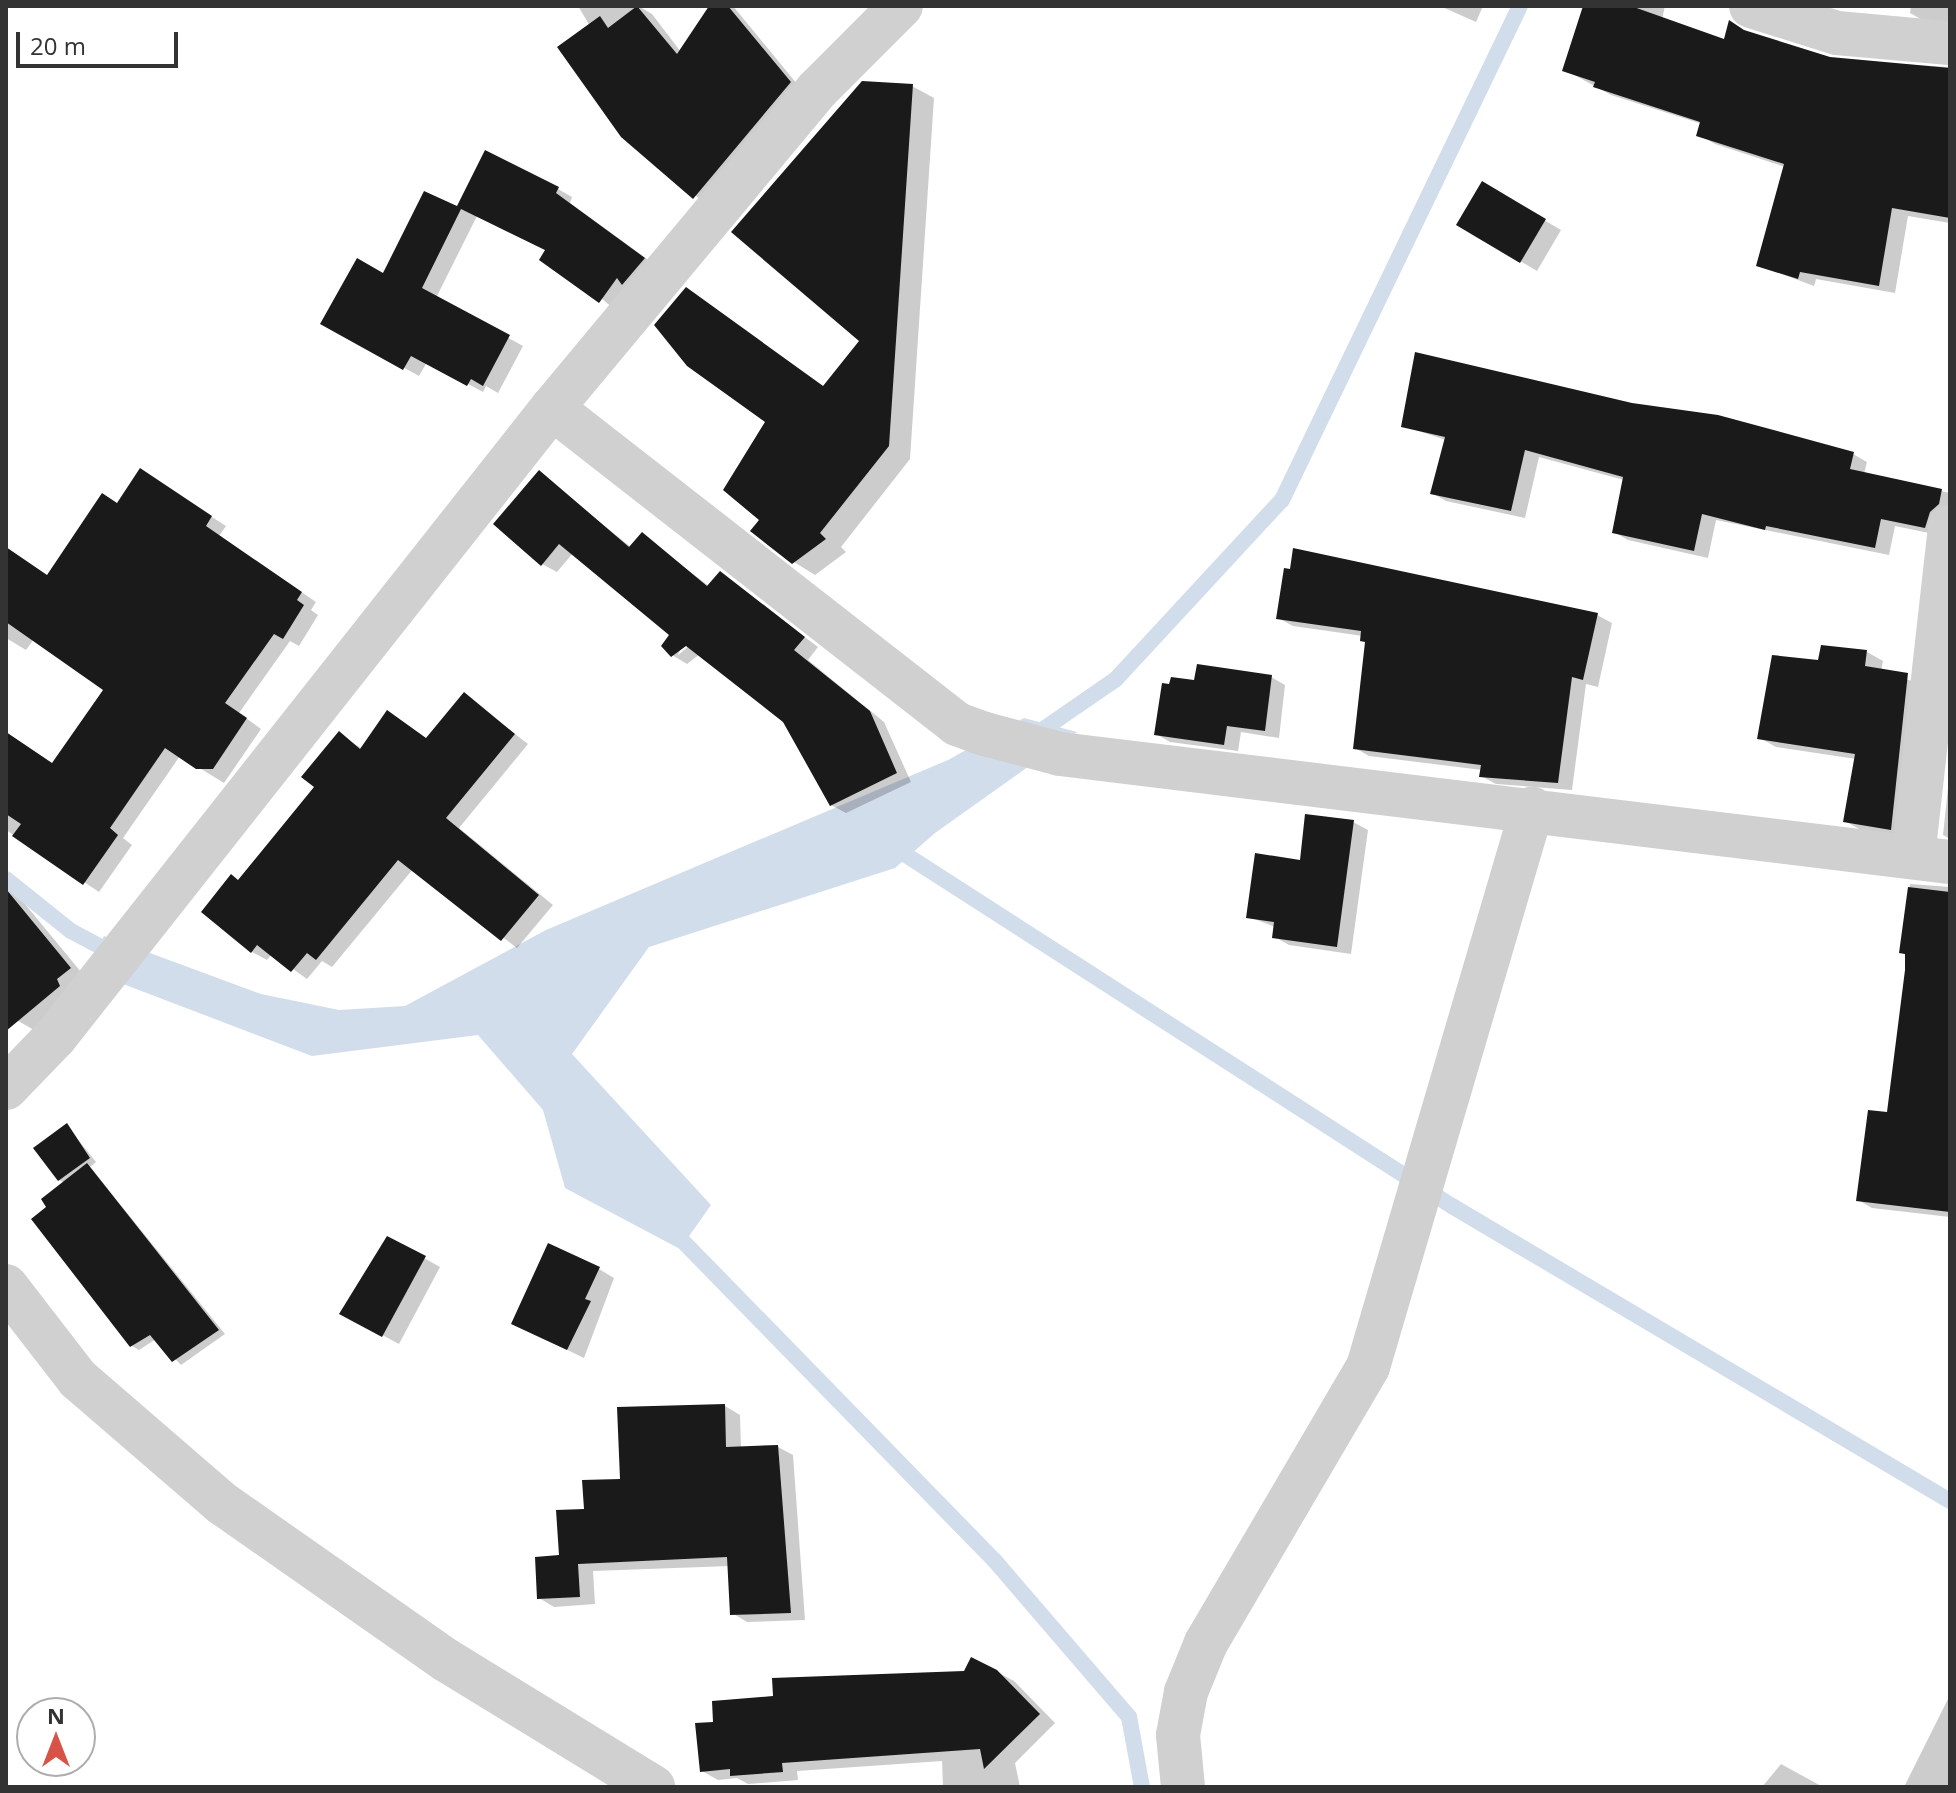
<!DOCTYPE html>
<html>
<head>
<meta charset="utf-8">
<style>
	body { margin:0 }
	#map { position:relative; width:1956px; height:1793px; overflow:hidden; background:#fff; font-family:"Open Sans",sans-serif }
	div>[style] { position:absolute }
	.water>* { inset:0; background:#d1ddeb }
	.shadow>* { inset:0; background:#0003 }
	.stream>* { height:16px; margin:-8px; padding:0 8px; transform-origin:8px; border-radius:8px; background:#d1ddeb }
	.building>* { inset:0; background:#1a1a1a }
	.minor>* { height:44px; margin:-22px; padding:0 22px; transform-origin:22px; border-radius:22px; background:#d0d0d0 }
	span { translate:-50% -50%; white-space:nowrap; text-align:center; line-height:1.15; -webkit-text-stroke:8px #fff; paint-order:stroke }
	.frame { position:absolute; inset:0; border:8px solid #333; pointer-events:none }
	.north { position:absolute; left:16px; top:1697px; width:80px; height:80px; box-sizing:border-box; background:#fff; border:2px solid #adadad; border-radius:50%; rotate:0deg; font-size:22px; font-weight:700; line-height:32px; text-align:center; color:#333 }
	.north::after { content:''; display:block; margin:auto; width:28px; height:36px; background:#d85347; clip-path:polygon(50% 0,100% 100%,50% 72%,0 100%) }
	.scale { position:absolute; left:16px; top:32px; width:162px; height:36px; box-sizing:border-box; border:4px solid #333; border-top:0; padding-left:10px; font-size:24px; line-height:28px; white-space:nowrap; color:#333; -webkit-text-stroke:6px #fff; paint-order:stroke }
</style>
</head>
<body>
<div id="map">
	<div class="water">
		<i style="clip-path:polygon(1024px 718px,1077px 732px,935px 833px,895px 868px,649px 947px,572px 1054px,711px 1205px,680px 1249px,565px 1188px,543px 1110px,478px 1035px,312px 1056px,123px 984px,92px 958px,104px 936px,261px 994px,339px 1010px,405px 1006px,546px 930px,948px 760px)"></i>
	</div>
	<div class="shadow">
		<i style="clip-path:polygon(578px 6px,640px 7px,652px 14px,681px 52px,712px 6px,733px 6px,802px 90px,707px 205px,628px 140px,590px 26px)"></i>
		<i style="clip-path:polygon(1440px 6px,1483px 6px,1476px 22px)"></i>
		<i style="clip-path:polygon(1585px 6px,1665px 6px,1662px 19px,1725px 41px,1747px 33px,1834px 60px,1950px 67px,1950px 223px,1908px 216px,1895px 293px,1816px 279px,1814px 286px,1758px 265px,1785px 167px,1715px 144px,1699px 135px,1702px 124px,1611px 95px,1565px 70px)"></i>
		<i style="clip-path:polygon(1911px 6px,1950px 6px,1950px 24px,1926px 22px,1910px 13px)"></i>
		<i style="clip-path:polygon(912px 86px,934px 98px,910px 459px,841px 547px,846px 552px,815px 575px,794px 562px,762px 520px,768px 422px,686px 289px,825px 387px,861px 341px)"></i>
		<i style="clip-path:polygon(1483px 184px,1561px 230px,1537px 271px,1459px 225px)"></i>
		<i style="clip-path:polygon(558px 189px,572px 197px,570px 203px,658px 267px,615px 310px,547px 251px,477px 216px,436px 298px,523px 346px,498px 393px,486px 386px,483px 392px,427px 362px,419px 376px,323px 323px,458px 209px)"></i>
		<i style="clip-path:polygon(1403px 426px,1853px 454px,1867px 462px,1864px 474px,1950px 493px,1950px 516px,1939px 535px,1895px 526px,1889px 555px,1716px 520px,1708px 558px,1628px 540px,1614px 532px,1624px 480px,1539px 457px,1525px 518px,1446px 501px,1432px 493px,1446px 440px)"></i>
		<i style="clip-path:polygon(evenodd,539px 473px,632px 548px,642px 535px,710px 587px,720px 573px,818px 647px,808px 660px,884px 722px,911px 782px,846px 813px,831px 805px,785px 721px,700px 654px,687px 664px,672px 655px,672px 635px,573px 553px,557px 572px,542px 564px,539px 473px,695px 641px,678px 655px,682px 646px,695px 641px)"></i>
		<i style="clip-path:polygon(154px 480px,226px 526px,219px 536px,316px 602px,311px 610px,318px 615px,299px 646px,290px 641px,239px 713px,261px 729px,224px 783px,180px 756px,123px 838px,132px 845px,99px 892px,6px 830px,6px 732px,53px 764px,106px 690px,34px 639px,26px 650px,6px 638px,6px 581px,49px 577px,118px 504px)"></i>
		<i style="clip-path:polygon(1597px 615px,1612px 623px,1598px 687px,1586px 684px,1572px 790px,1496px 784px,1481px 776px,1482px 770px,1369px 756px,1355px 748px,1367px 643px,1363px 636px,1293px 626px,1278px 618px)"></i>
		<i style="clip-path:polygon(1867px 652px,1883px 661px,1881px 671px,1924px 685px,1907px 837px,1861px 830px,1845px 821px,1856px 759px,1776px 747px,1760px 738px)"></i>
		<i style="clip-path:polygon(1271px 677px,1285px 685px,1279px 738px,1241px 732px,1238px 751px,1170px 742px,1156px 734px,1171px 687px)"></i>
		<i style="clip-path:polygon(465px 695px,528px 744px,459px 828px,553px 905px,517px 948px,413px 869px,332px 967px,322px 961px,307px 979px,272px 954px,267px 960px,252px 952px,239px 881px,317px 787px,339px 734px,361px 748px,428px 740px)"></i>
		<i style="clip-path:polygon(1950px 769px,1950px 839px,1943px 835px)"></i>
		<i style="clip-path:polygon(1353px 822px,1368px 830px,1351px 954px,1289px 945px,1275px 937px,1275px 927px,1249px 917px,1302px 862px)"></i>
		<i style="clip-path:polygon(6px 881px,86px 978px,34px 1030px,6px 1014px)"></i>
		<i style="clip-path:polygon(1910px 884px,1950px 887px,1950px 1217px,1872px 1208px,1858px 1200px,1889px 1114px,1907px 970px,1907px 956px,1901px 952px)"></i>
		<i style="clip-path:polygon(67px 1126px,96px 1162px,90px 1167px,225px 1334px,181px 1365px,156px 1339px,139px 1350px,132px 1346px,49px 1207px,65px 1183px,59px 1180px)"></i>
		<i style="clip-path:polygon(399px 1244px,440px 1267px,399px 1344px,358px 1322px)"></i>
		<i style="clip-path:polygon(599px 1269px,614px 1278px,584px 1358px,530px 1332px)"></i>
		<i style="clip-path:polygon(725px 1406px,740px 1415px,741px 1448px,778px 1447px,793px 1455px,805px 1620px,747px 1622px,732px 1613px,730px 1566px,593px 1571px,595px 1604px,554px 1607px,539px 1598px,586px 1511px)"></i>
		<i style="clip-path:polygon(997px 1672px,1014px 1681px,1055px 1723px,1015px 1763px,1020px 1787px,943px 1787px,942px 1761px,797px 1771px,798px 1780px,748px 1784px,737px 1778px,718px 1780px,702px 1771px)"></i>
		<i style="clip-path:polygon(1950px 1695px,1950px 1787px,1904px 1787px)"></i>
		<i style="clip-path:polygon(1781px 1764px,1823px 1787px,1762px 1787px)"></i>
	</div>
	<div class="stream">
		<i style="left:1032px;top:737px;width:102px;rotate:-34.6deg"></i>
		<i style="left:1116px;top:679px;width:244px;rotate:-47.2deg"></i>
		<i style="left:1282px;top:500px;width:548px;rotate:-64.28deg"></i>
		<i style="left:892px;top:846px;width:666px;rotate:32.74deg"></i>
		<i style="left:1452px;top:1206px;width:579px;rotate:30.64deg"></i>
		<i style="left:6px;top:879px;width:83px;rotate:38.7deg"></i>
		<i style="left:71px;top:931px;width:51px;rotate:28.1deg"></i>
		<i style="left:669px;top:1227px;width:467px;rotate:45.7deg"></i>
		<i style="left:995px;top:1561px;width:206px;rotate:49.3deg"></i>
		<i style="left:1129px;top:1717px;width:71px;rotate:79.5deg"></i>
	</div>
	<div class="building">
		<i style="clip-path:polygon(637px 6px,677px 54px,709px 6px,728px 6px,791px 82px,693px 199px,621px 137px,557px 47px,600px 16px,608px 28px)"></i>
		<i style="clip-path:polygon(1583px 6px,1631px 6px,1724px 39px,1729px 20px,1744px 30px,1830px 57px,1950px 68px,1950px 218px,1892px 208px,1879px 286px,1800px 272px,1798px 279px,1756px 266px,1784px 164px,1696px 136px,1700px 122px,1593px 87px,1595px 82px,1562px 71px)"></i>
		<i style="clip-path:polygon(862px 81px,913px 84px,889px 446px,820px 533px,826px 539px,792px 564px,750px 531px,759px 520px,723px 490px,765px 422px,687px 366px,654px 325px,686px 287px,823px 386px,859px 341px,731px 232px)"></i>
		<i style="clip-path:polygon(485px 150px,559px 187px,556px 193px,645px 258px,622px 285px,617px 278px,599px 303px,539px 260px,545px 250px,461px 209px,422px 288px,510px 335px,483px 386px,471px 379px,467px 386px,411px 356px,403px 370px,320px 324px,357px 258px,383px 273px,424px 191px,457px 206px)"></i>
		<i style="clip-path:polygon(1482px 181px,1546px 219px,1520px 263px,1456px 225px)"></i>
		<i style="clip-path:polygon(1415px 352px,1632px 403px,1718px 415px,1854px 452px,1850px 469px,1942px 489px,1939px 504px,1930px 512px,1925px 528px,1881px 519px,1875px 548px,1766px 526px,1765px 530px,1702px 514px,1694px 551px,1612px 533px,1623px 477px,1525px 450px,1511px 511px,1430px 494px,1445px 437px,1401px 427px)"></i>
		<i style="clip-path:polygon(140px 468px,212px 516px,206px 526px,302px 592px,297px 600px,304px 605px,283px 639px,274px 634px,225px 703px,247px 718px,213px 769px,196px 769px,165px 748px,110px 828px,118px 835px,83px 885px,12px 836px,21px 824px,6px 814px,6px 732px,52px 763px,103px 690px,6px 622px,6px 547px,47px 575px,102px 493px,117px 503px)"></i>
		<i style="clip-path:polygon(539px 470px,629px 547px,642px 532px,707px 586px,720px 571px,805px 637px,794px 650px,870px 711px,897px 773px,830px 806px,783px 722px,686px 646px,671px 657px,661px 646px,669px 635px,559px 544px,541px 566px,493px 524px)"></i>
		<i style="clip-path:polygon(1293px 548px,1598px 613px,1583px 680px,1572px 677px,1558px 783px,1479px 777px,1481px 765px,1353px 749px,1365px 642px,1360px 641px,1361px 631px,1276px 619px,1284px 568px,1290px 569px)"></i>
		<i style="clip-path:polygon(1821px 645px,1867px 650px,1865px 666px,1908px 673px,1891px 830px,1843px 822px,1855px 754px,1757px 739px,1772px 655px,1818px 660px)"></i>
		<i style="clip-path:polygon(1197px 664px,1272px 675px,1265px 731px,1227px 726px,1224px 745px,1154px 735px,1162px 683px,1169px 684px,1171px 677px,1194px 680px)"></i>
		<i style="clip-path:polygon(464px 692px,515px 734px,446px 818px,539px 895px,501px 941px,398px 860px,316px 960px,307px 953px,291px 972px,257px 945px,251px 953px,201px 912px,231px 874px,238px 880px,314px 787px,301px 777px,339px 731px,360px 749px,387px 710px,426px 738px)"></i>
		<i style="clip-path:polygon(1305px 814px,1354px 820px,1337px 947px,1272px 938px,1274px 922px,1246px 918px,1255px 853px,1300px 860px)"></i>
		<i style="clip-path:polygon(1908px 887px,1950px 892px,1950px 1212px,1856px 1201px,1868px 1110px,1887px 1112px,1905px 970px,1905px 954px,1899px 953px)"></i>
		<i style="clip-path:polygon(6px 889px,71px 968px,57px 979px,60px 986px,6px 1031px)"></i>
		<i style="clip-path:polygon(67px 1123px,90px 1158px,58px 1181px,33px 1148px)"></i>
		<i style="clip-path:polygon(87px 1163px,219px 1330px,172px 1362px,150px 1335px,130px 1347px,31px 1219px,46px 1207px,41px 1199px)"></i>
		<i style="clip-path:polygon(387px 1236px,426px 1256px,382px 1337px,339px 1314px)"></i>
		<i style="clip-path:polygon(548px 1243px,600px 1267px,585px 1299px,591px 1301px,567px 1350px,511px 1324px)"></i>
		<i style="clip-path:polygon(725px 1404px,726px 1447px,778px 1445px,791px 1613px,730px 1615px,727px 1557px,578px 1564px,580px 1597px,537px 1599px,535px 1557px,559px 1555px,556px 1510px,584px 1509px,582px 1480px,620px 1479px,617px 1407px)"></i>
		<i style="clip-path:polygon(971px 1657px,997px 1670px,1040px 1714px,984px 1769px,980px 1749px,782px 1763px,783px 1772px,730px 1776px,730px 1769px,700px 1772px,695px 1723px,713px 1722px,712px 1701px,773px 1696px,772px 1678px,964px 1671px)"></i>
	</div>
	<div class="minor">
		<i style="left:1751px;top:6px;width:90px;rotate:17.4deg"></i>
		<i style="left:1837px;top:33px;width:113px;rotate:5.1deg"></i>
		<i style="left:552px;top:408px;width:514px;rotate:37.96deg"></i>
		<i style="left:957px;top:724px;width:30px;rotate:20deg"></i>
		<i style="left:985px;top:734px;width:78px;rotate:14.9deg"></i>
		<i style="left:1060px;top:754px;width:897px;rotate:6.92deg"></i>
		<i style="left:1913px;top:857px;width:333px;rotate:-83.6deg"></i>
		<i style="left:6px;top:1088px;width:72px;rotate:-46.1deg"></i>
		<i style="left:56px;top:1036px;width:800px;rotate:-51.7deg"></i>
		<i style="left:552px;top:408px;width:415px;rotate:-50.2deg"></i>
		<i style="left:818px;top:89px;width:117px;rotate:-45deg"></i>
		<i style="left:6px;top:1286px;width:118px;rotate:52.3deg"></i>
		<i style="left:78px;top:1379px;width:191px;rotate:40.8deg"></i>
		<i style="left:223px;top:1504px;width:272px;rotate:35deg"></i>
		<i style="left:446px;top:1660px;width:243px;rotate:31.5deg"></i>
		<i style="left:1183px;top:1787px;width:52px;rotate:-95.5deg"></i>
		<i style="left:1178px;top:1735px;width:44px;rotate:-79.5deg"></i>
		<i style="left:1186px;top:1692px;width:53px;rotate:-67.8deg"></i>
		<i style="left:1206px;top:1643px;width:320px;rotate:-59.6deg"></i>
		<i style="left:1368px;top:1367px;width:582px;rotate:-73.62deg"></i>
	</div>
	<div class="frame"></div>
	<div class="north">N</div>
	<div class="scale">20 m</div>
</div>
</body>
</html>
